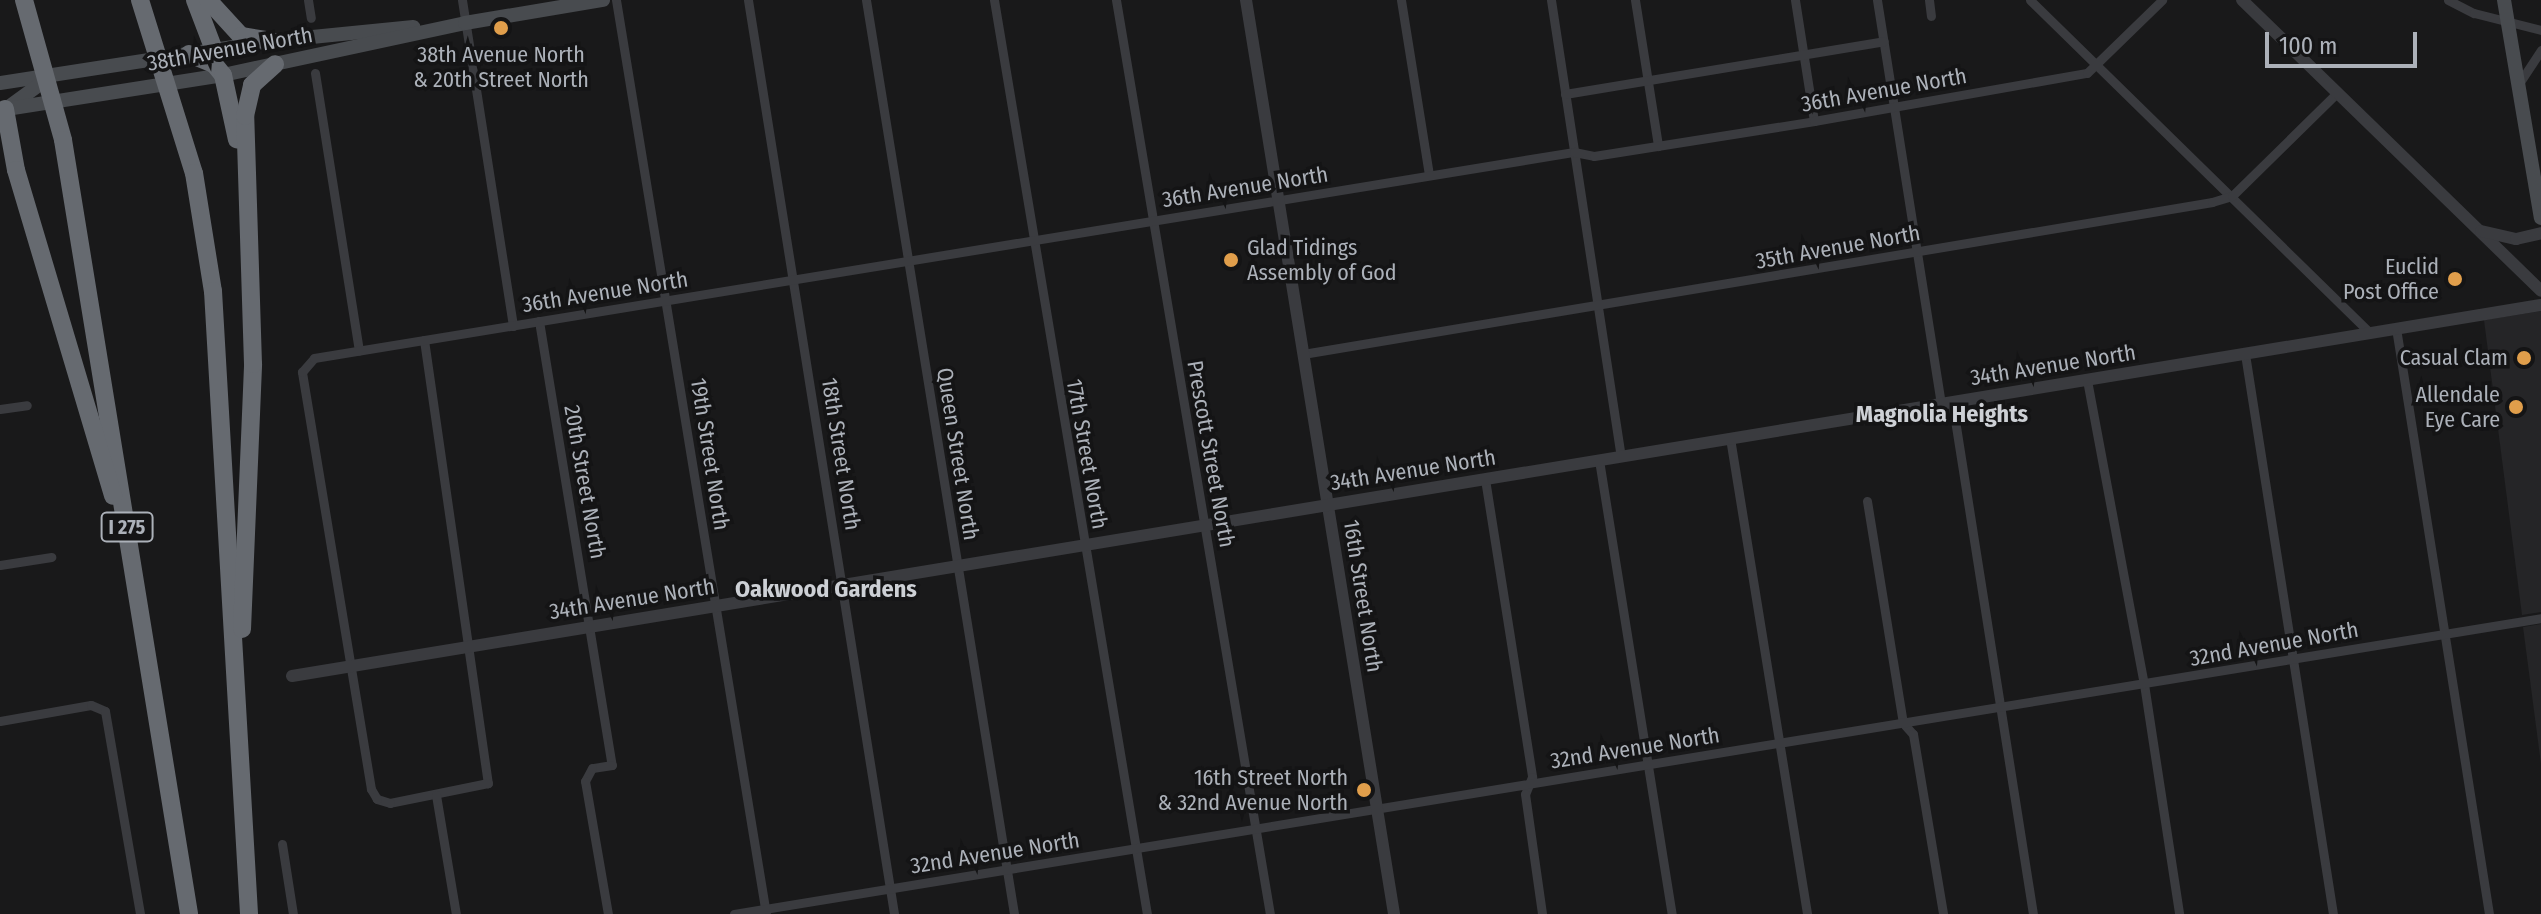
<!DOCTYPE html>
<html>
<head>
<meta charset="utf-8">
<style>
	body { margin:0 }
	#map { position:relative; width:2541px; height:914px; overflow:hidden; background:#19191a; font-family:"Fira Sans Condensed",sans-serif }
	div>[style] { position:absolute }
	.built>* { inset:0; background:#252527 }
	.minor>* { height:9px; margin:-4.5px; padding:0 4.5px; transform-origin:4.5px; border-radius:4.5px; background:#3a3b3f }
	.tertiary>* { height:12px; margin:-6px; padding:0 6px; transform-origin:6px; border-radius:6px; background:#3a3b3f }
	.secondary>* { height:14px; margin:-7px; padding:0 7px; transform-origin:7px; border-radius:7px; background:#484b4f }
	.motorway>* { height:18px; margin:-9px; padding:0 9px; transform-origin:9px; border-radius:9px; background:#666a70 }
	.dots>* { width:22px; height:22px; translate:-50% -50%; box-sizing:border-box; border:4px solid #141415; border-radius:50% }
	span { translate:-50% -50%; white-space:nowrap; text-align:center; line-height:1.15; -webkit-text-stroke:7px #141415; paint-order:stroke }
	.shield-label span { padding:2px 6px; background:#141415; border:2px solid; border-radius:6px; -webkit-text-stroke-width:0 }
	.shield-label { font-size:20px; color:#acb1b9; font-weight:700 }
	.street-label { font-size:22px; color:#acb1b9 }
	.poi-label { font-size:22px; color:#acb1b9 }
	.left { translate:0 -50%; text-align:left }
	.right { translate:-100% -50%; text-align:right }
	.neighbourhood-label { font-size:24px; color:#cdd0d5; font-weight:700 }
	.scale { position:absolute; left:2265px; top:32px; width:152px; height:36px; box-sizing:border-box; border:4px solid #acb1b9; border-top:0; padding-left:10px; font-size:24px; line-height:28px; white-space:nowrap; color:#acb1b9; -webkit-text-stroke:6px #141415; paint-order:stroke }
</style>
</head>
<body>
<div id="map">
	<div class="built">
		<i style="clip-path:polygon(2541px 311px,2541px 612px,2522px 615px,2484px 320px)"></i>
		<i style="clip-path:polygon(2541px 624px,2541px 764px,2523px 627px)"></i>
	</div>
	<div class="minor">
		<i style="left:308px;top:0;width:18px;rotate:81deg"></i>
		<i style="left:462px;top:0;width:330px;rotate:81.1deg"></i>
		<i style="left:616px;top:0;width:926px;rotate:80.68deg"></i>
		<i style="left:748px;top:0;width:926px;rotate:80.92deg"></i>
		<i style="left:866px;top:0;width:926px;rotate:80.8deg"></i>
		<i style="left:994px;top:0;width:927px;rotate:80.5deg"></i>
		<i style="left:1116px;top:0;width:927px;rotate:80.44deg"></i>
		<i style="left:1401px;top:0;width:177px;rotate:80.9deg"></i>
		<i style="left:1551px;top:0;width:461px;rotate:81.3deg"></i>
		<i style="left:1635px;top:0;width:148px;rotate:81deg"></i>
		<i style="left:1795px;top:0;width:122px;rotate:81.1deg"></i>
		<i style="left:1877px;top:0;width:408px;rotate:81deg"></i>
		<i style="left:1929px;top:0;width:16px;rotate:83deg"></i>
		<i style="left:2030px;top:0;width:476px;rotate:44.4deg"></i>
		<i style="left:2448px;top:0;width:29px;rotate:27deg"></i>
		<i style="left:2474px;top:13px;width:69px;rotate:14.2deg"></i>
		<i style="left:315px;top:73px;width:281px;rotate:81deg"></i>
		<i style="left:2518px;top:85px;width:42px;rotate:-56.7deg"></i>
		<i style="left:1565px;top:94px;width:323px;rotate:-9.4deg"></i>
		<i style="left:539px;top:321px;width:450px;rotate:80.7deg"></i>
		<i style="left:612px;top:765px;width:20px;rotate:171deg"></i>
		<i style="left:592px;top:768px;width:15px;rotate:118deg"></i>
		<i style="left:585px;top:781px;width:135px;rotate:80.2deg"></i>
		<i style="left:2396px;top:328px;width:593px;rotate:80.98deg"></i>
		<i style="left:424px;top:340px;width:448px;rotate:81.8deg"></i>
		<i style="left:488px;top:783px;width:100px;rotate:168.5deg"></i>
		<i style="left:390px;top:803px;width:14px;rotate:-163deg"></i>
		<i style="left:377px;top:799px;width:12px;rotate:-121deg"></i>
		<i style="left:371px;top:789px;width:423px;rotate:-99.4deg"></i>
		<i style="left:302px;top:372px;width:18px;rotate:-49deg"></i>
		<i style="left:314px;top:358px;width:1277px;rotate:-9.29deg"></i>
		<i style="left:1574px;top:152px;width:20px;rotate:11deg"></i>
		<i style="left:1594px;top:156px;width:223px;rotate:-9deg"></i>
		<i style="left:1814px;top:121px;width:277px;rotate:-10deg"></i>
		<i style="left:2087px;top:73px;width:105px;rotate:-44.2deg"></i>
		<i style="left:1303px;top:354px;width:922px;rotate:-9.49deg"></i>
		<i style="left:2212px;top:202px;width:21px;rotate:-17deg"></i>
		<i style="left:2232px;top:196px;width:148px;rotate:-44.5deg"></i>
		<i style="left:2245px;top:354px;width:567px;rotate:81.07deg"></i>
		<i style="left:2087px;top:380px;width:309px;rotate:79.4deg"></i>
		<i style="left:2144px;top:684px;width:233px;rotate:81.3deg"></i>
		<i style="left:1952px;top:401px;width:519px;rotate:81.03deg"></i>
		<i style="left:0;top:409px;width:27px;rotate:-8deg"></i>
		<i style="left:1730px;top:438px;width:482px;rotate:80.8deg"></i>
		<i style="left:1599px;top:460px;width:460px;rotate:80.9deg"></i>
		<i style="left:1485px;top:479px;width:302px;rotate:81deg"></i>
		<i style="left:1532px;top:777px;width:18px;rotate:112deg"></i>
		<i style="left:1525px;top:794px;width:121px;rotate:81.9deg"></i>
		<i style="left:1867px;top:501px;width:225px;rotate:80.8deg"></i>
		<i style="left:1903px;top:723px;width:15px;rotate:48deg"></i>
		<i style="left:1913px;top:734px;width:182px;rotate:80.5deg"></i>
		<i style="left:0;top:565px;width:52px;rotate:-8.9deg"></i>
		<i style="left:0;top:721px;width:92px;rotate:-10deg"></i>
		<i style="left:91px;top:705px;width:15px;rotate:23deg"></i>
		<i style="left:105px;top:711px;width:206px;rotate:80.2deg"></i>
		<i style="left:436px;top:795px;width:121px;rotate:80.5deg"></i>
		<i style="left:282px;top:844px;width:71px;rotate:81.1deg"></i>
		<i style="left:734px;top:914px;width:1831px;rotate:-9.3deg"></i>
	</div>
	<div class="tertiary">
		<i style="left:1246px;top:0;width:926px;rotate:80.8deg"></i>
		<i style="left:2242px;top:0;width:417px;rotate:44.2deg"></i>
		<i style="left:2481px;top:231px;width:36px;rotate:13deg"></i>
		<i style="left:2516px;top:239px;width:26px;rotate:-13deg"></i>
		<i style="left:292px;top:676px;width:2279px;rotate:-9.37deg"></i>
	</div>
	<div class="secondary">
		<i style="left:2504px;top:0;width:221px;rotate:80.4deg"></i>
		<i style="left:0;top:83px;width:275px;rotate:-8.8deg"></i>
		<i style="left:272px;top:41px;width:142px;rotate:-5.7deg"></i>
		<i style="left:6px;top:109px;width:51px;rotate:-36.2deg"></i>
		<i style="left:0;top:110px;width:226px;rotate:-8.9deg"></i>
		<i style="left:223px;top:75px;width:248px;rotate:-12.1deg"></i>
		<i style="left:465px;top:23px;width:140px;rotate:-9.5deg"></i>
	</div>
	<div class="motorway">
		<i style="left:24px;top:0;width:145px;rotate:74.4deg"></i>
		<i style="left:63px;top:140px;width:784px;rotate:80.75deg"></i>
		<i style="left:140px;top:0;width:181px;rotate:72.7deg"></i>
		<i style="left:194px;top:173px;width:120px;rotate:80.9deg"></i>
		<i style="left:213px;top:291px;width:624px;rotate:86.69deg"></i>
		<i style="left:195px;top:0;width:53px;rotate:69.2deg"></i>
		<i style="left:208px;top:0;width:49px;rotate:47.5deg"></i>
		<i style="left:241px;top:36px;width:31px;rotate:9deg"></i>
		<i style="left:189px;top:54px;width:27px;rotate:22deg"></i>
		<i style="left:214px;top:64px;width:14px;rotate:51deg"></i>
		<i style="left:223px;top:75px;width:66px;rotate:77.8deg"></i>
		<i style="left:5px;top:109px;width:62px;rotate:79.8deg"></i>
		<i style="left:16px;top:170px;width:340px;rotate:73.4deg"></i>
		<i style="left:242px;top:629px;width:265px;rotate:-87.6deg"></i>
		<i style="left:253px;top:364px;width:248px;rotate:-91.8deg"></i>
		<i style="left:245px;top:116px;width:32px;rotate:-77deg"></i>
		<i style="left:252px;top:85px;width:31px;rotate:-42deg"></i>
	</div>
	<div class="dots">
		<i style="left:501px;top:28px;background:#e09e4b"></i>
		<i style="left:1231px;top:260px;background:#e09e4b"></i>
		<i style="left:2455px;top:279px;background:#e09e4b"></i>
		<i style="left:2524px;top:358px;background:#e09e4b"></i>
		<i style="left:2516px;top:407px;background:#e09e4b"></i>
		<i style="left:1364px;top:790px;background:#e09e4b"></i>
	</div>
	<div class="shield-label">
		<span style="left:127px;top:527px">I 275</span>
	</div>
	<div class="street-label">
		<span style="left:230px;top:49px;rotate:-10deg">38th Avenue North</span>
		<span style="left:1884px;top:90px;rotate:-10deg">36th Avenue North</span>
		<span style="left:1245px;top:187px;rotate:-9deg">36th Avenue North</span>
		<span style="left:1838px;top:247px;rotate:-10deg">35th Avenue North</span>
		<span style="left:605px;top:292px;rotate:-9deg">36th Avenue North</span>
		<span style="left:2053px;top:365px;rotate:-9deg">34th Avenue North</span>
		<span style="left:710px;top:454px;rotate:81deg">19th Street North</span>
		<span style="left:841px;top:454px;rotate:81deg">18th Street North</span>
		<span style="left:958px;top:454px;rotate:81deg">Queen Street North</span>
		<span style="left:1087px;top:454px;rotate:80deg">17th Street North</span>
		<span style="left:1211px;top:454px;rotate:80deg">Prescott Street North</span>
		<span style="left:1413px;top:470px;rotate:-9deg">34th Avenue North</span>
		<span style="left:585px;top:482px;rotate:80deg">20th Street North</span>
		<span style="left:1363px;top:596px;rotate:81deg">16th Street North</span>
		<span style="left:632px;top:599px;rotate:-9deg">34th Avenue North</span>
		<span style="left:2274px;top:644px;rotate:-10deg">32nd Avenue North</span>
		<span style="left:1635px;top:748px;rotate:-9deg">32nd Avenue North</span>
		<span style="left:995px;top:853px;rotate:-9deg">32nd Avenue North</span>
	</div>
	<div class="poi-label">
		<span style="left:501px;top:67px">38th Avenue North<br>&amp; 20th Street North</span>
		<span class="left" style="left:1247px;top:260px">Glad Tidings<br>Assembly of God</span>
		<span class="right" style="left:2439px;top:279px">Euclid<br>Post Office</span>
		<span class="right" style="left:2508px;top:358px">Casual Clam</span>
		<span class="right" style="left:2500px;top:407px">Allendale<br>Eye Care</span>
		<span class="right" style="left:1348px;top:790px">16th Street North<br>&amp; 32nd Avenue North</span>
	</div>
	<div class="neighbourhood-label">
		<span style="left:1942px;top:415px">Magnolia Heights</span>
		<span style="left:826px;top:590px">Oakwood Gardens</span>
	</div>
	<div class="scale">100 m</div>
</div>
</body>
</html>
